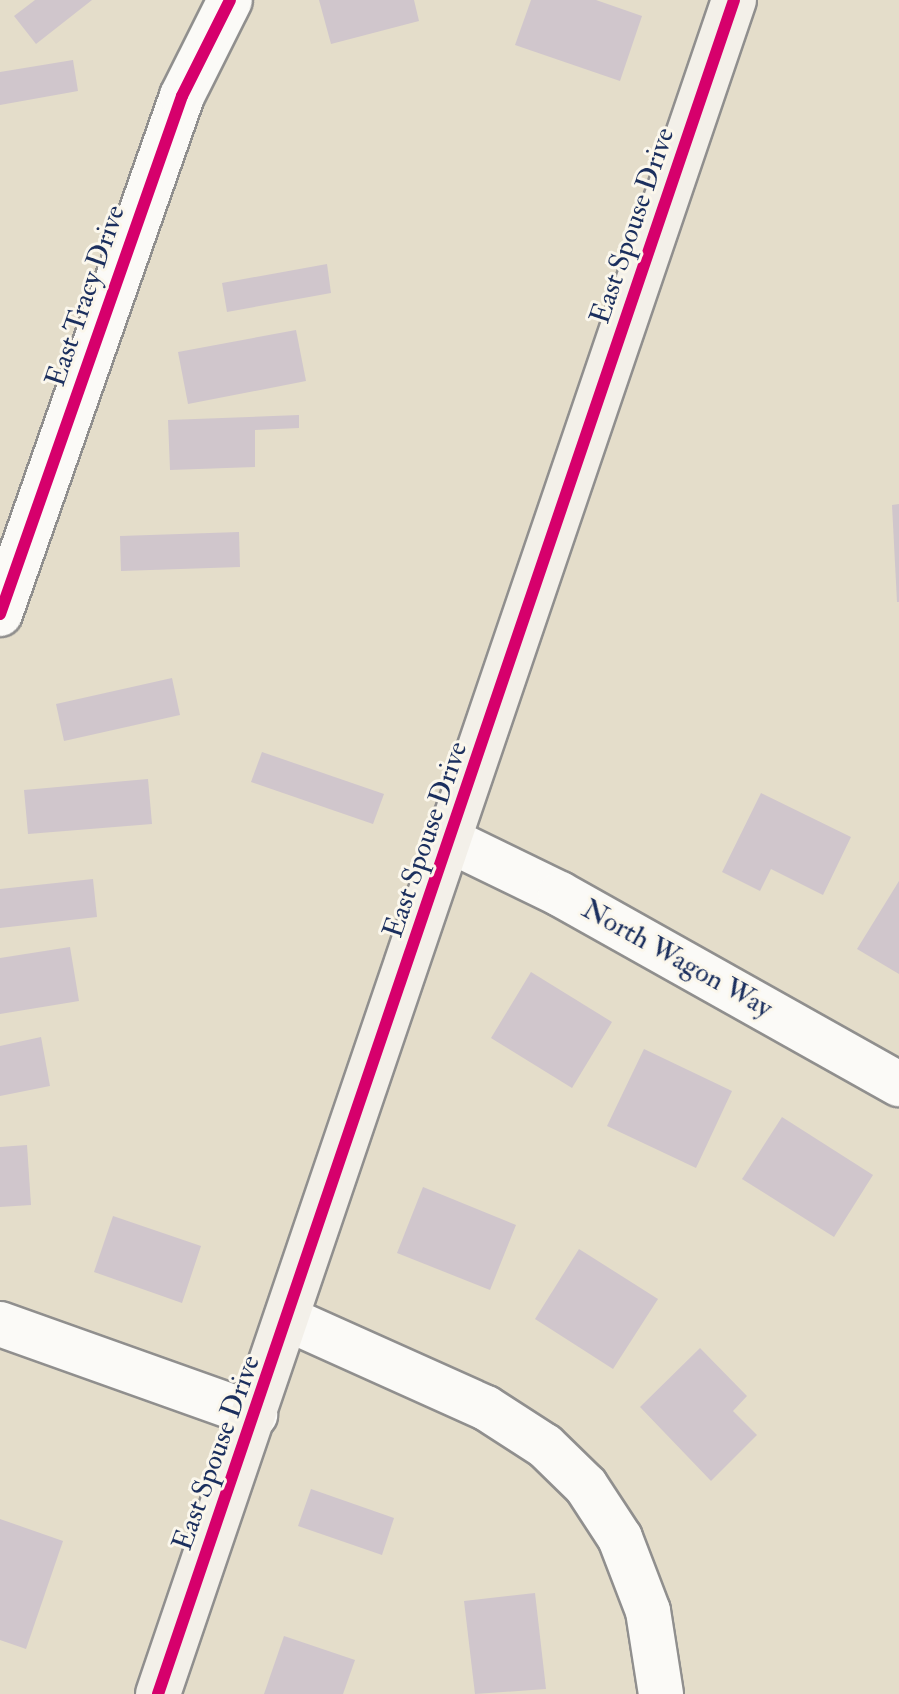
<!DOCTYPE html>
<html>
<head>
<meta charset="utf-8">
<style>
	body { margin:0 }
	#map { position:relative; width:899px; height:1694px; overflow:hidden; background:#e4ddca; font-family:"IM FELL Double Pica",serif }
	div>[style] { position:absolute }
	.building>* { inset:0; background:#d0c6cc }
	.roads { filter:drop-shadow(2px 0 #908f8e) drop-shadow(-2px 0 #908f8e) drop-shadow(0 2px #908f8e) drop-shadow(0 -2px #908f8e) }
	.street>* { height:44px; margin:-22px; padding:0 22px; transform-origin:22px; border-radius:22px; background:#fbfaf7 }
	.secondary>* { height:44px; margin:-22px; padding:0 22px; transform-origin:22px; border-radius:22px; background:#f3f0e9 }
	.cycleway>* { height:12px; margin:-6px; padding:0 6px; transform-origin:6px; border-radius:6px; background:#d6006c }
	span { translate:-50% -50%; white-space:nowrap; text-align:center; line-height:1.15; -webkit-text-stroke:6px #fbf7ec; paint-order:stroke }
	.street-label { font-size:28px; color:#1b2f5e }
</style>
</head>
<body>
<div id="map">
	<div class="building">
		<i style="clip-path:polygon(35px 0,92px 0,36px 44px,14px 16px)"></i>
		<i style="clip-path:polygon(319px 0,414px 0,419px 21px,331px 44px)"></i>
		<i style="clip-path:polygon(531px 0,596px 0,642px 16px,620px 81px,515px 45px)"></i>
		<i style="clip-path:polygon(73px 60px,78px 91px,0 105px,0 72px)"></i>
		<i style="clip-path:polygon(327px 264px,331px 293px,227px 312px,222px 283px)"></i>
		<i style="clip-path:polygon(296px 330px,306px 381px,188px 404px,178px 352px)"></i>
		<i style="clip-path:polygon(299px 415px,299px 428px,255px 430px,255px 467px,170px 470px,168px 420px)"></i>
		<i style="clip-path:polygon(899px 504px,899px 602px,897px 602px,892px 505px)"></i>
		<i style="clip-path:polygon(239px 532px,240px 567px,121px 571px,120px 536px)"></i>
		<i style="clip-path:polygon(172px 678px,180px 715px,64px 741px,56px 704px)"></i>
		<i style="clip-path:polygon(262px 752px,384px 794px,373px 824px,251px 782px)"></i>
		<i style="clip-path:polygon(148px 779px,152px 824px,28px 834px,24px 790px)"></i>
		<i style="clip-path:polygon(761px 793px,851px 837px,823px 895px,771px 869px,760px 891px,722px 872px)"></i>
		<i style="clip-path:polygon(93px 879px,97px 917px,0 928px,0 889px)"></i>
		<i style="clip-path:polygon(899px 881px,899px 974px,857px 949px)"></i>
		<i style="clip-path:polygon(70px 947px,79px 1001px,0 1014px,0 958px)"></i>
		<i style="clip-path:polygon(531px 972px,612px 1022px,572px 1088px,491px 1038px)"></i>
		<i style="clip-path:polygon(41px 1037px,50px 1086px,0 1096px,0 1046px)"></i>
		<i style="clip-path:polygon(644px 1049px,732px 1091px,696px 1168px,607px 1126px)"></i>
		<i style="clip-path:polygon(782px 1117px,873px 1175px,834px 1237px,742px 1179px)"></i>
		<i style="clip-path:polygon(27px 1145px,31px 1205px,0 1207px,0 1147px)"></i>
		<i style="clip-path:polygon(423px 1187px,516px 1225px,490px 1290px,397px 1253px)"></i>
		<i style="clip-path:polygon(113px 1216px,201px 1246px,182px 1303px,94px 1272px)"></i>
		<i style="clip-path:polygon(579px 1249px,658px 1299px,613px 1369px,535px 1319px)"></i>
		<i style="clip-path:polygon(700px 1348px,747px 1396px,733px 1411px,757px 1435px,711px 1481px,640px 1407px)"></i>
		<i style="clip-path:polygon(311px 1489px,394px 1518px,382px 1555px,298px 1526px)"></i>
		<i style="clip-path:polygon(0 1519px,63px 1541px,26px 1649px,0 1640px)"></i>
		<i style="clip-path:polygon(535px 1593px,546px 1689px,475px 1694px,464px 1601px)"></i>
		<i style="clip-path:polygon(284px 1636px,355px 1660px,343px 1694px,264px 1694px)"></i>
	</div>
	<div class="roads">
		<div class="street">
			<i style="left:0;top:614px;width:549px;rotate:-70.64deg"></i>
			<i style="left:182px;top:96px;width:107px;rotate:-63.4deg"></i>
			<i style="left:451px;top:841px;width:121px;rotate:25.9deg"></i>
			<i style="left:560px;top:894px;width:389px;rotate:29.3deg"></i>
			<i style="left:290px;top:1320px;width:215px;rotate:24.2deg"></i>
			<i style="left:486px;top:1408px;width:70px;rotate:32.8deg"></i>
			<i style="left:545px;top:1446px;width:57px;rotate:44.3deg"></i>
			<i style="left:586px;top:1486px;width:62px;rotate:56.8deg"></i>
			<i style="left:620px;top:1538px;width:78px;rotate:69deg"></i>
			<i style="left:648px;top:1611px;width:84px;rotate:81.1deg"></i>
			<i style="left:0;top:1324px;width:271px;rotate:19.6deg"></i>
		</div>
		<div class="secondary">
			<i style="left:158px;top:1694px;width:1789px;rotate:-71.22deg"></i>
		</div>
	</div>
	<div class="cycleway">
		<i style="left:0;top:614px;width:549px;rotate:-70.64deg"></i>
		<i style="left:182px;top:96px;width:107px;rotate:-63.4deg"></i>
		<i style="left:158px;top:1694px;width:1789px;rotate:-71.22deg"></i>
	</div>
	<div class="street-label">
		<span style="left:633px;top:226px;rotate:-71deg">East Spouse Drive</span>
		<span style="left:86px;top:296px;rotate:-71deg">East Tracy Drive</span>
		<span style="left:426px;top:840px;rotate:-71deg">East Spouse Drive</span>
		<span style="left:677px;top:959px;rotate:29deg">North Wagon Way</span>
		<span style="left:217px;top:1453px;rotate:-70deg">East Spouse Drive</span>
	</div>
</div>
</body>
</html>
